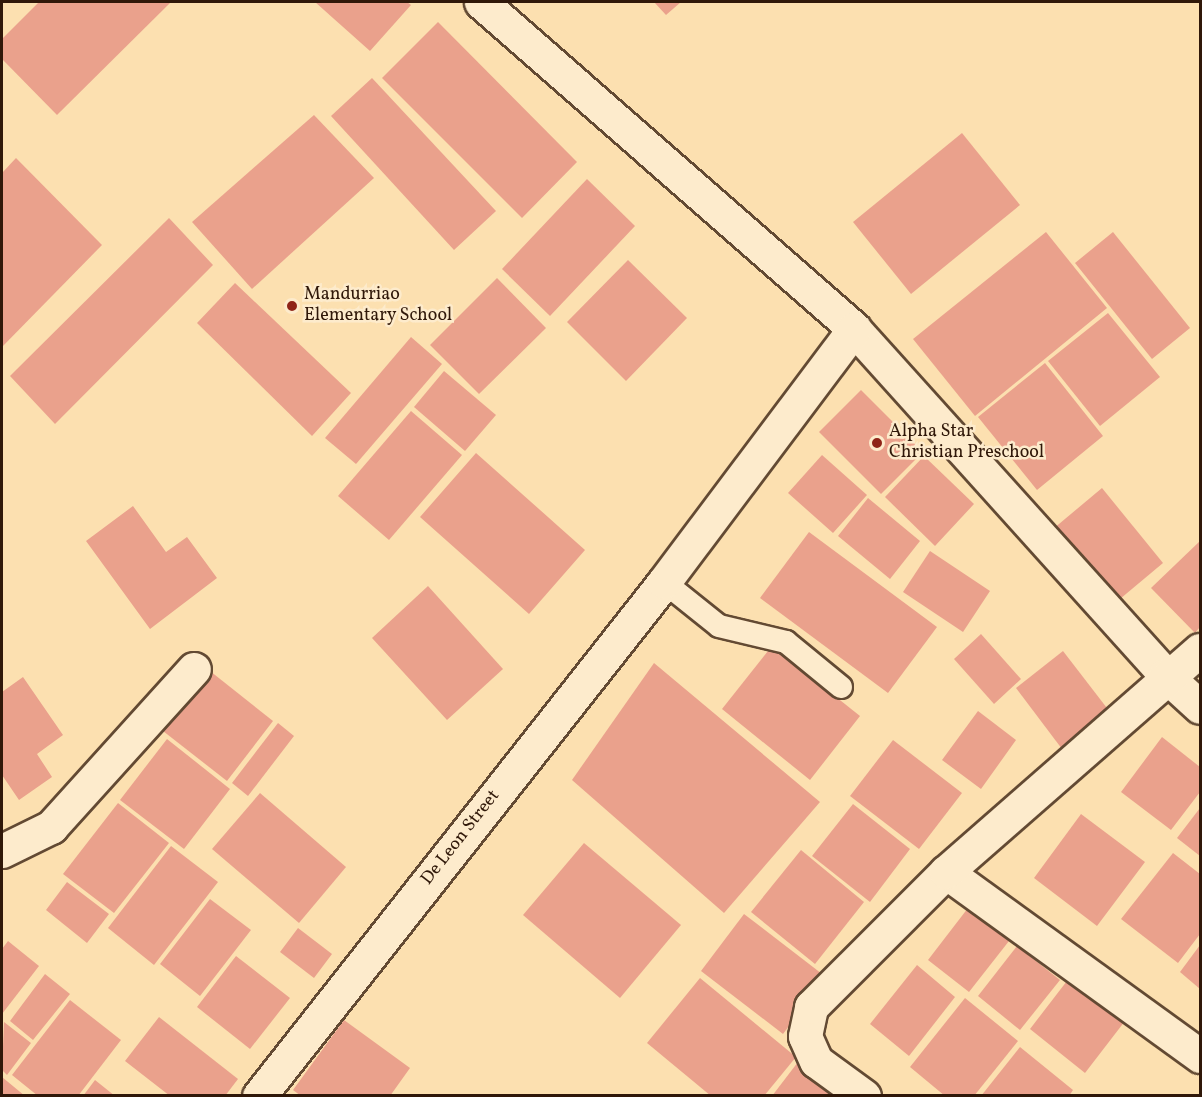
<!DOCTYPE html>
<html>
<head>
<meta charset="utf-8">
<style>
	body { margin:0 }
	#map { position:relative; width:1202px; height:1097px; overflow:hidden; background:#fce0b0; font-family:Vollkorn,serif }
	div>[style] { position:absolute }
	.building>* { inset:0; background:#eaa18c }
	.roads { filter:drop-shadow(2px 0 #634a33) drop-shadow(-2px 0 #634a33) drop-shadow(0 2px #634a33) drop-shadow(0 -2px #634a33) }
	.service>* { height:22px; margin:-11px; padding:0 11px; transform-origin:11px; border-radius:11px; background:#fdebcc }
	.minor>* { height:33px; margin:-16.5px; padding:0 16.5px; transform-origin:16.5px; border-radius:16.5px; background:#fdebcc }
	.dots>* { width:16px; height:16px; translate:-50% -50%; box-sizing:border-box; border:3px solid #fdebcc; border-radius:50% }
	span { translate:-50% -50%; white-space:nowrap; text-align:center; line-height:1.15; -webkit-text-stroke:5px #fdebcc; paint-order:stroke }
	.poi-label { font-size:18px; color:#301809 }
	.left { translate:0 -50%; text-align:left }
	.street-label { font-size:18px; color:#301809 }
	.frame { position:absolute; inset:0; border:3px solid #301809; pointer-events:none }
</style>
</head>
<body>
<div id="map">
	<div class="building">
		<i style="clip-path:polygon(39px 2px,171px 2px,57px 115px,2px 59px,2px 39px)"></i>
		<i style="clip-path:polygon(315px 2px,407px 2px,411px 5px,370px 51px)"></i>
		<i style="clip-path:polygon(654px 2px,681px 2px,666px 15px)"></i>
		<i style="clip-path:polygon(438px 22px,577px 162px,522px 218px,382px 78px)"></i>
		<i style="clip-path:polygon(372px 78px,496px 211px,454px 250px,331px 116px)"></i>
		<i style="clip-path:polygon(314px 115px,374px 178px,252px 289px,192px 222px)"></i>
		<i style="clip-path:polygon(962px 133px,1020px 205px,911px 294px,853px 222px)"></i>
		<i style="clip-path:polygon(16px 158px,102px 245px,2px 347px,2px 173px)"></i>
		<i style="clip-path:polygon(587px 179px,635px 226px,550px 316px,502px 269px)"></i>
		<i style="clip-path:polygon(169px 218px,213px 265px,55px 424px,10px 376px)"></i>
		<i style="clip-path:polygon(1046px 232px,1107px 308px,975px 416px,913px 339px)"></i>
		<i style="clip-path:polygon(1113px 232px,1190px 328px,1152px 359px,1075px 263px)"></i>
		<i style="clip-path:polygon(628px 260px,687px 318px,626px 381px,567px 322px)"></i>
		<i style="clip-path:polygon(497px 278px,546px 328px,479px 394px,430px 345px)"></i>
		<i style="clip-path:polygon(235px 283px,351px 393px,312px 436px,197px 323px)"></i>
		<i style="clip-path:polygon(1108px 313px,1160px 377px,1100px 426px,1048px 361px)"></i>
		<i style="clip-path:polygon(411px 337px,442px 364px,356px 464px,325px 438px)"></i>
		<i style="clip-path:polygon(1045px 363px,1103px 436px,1037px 490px,978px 417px)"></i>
		<i style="clip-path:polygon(444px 371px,496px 415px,465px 451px,414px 407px)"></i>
		<i style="clip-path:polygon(861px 390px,923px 452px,881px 494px,819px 432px)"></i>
		<i style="clip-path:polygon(411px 411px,462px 455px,389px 540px,338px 496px)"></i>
		<i style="clip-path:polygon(476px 453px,585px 550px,529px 614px,420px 517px)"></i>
		<i style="clip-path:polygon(822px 455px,867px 495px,833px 533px,788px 493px)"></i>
		<i style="clip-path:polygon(924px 456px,974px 504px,935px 546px,885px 497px)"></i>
		<i style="clip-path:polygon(1102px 488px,1163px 563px,1114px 604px,1053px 529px)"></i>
		<i style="clip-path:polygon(868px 498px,920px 541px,890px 579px,838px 536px)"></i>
		<i style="clip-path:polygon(133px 506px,166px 552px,187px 537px,217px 578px,150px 629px,86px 541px)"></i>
		<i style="clip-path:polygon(809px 532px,937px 627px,888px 693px,760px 598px)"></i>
		<i style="clip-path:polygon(1200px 541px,1200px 627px,1195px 633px,1151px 588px)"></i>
		<i style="clip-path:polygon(930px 551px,990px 591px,963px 632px,903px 592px)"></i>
		<i style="clip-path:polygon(428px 586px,503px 669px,447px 720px,372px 638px)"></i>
		<i style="clip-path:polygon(981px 634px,1021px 679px,994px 704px,954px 659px)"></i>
		<i style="clip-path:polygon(772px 646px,860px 716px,810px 780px,722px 709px)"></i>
		<i style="clip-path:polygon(1063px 651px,1110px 712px,1062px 749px,1016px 688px)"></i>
		<i style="clip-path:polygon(654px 663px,820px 802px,724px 913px,572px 780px)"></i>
		<i style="clip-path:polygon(210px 671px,273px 721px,227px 781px,163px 731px)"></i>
		<i style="clip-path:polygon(23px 677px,63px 735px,37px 754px,52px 777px,19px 800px,2px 775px,2px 692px)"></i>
		<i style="clip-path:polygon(978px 711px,1016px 740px,981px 789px,942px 760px)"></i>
		<i style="clip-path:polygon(278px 723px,294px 736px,248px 796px,232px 783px)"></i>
		<i style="clip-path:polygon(1162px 737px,1200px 767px,1200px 792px,1171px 830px,1121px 792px)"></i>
		<i style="clip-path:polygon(167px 739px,230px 789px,184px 849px,120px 800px)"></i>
		<i style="clip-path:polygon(893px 740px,962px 793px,919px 849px,850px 796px)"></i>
		<i style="clip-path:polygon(260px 793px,346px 867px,299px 923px,212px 849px)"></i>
		<i style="clip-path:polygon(118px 803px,169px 843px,114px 913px,63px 874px)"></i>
		<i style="clip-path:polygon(853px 804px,910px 849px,870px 902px,812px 856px)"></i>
		<i style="clip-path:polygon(1200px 808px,1200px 856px,1177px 838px)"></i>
		<i style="clip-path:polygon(1081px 814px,1145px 862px,1097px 926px,1034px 878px)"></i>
		<i style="clip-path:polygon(584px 843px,681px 925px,620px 998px,523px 915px)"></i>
		<i style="clip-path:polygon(171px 846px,218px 882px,154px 965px,108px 928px)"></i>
		<i style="clip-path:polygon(801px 850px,864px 902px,815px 964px,751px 912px)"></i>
		<i style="clip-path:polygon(1173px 853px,1200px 874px,1200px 934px,1178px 963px,1121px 919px)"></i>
		<i style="clip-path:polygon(67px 882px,109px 914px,87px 943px,46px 910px)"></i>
		<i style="clip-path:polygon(210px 899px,251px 930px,200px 996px,160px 964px)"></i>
		<i style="clip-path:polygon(968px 908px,1009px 941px,969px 992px,928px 960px)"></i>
		<i style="clip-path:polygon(744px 914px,826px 977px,783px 1034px,701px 971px)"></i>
		<i style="clip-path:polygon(298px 928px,332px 954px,314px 978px,280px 952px)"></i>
		<i style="clip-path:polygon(8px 941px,39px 966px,2px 1014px,2px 949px)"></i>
		<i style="clip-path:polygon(1200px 945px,1200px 989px,1180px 972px)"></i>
		<i style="clip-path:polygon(1017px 946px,1060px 980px,1020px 1030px,978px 996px)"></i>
		<i style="clip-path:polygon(236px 956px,290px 998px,250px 1049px,197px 1007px)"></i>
		<i style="clip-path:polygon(917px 965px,955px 997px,909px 1056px,870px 1024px)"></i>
		<i style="clip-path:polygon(45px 974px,70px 994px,33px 1040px,10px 1021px)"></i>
		<i style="clip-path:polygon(1070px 977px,1125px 1021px,1085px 1073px,1030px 1029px)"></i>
		<i style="clip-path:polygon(700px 978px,796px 1057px,764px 1096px,711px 1096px,647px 1043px)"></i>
		<i style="clip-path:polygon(965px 998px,1018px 1041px,974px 1096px,945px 1096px,910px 1067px)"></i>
		<i style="clip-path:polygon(70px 1000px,121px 1040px,78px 1096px,38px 1096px,12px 1075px)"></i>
		<i style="clip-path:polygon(159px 1017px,238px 1079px,225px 1096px,170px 1096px,125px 1061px)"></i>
		<i style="clip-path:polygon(344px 1020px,410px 1068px,390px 1096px,301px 1096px,293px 1090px)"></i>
		<i style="clip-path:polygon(4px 1022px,31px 1043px,7px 1075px,2px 1070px)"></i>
		<i style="clip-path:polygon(1020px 1047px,1073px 1090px,1069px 1096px,981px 1096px)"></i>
		<i style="clip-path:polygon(798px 1062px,842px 1096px,772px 1096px)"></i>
		<i style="clip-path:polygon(2px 1077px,25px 1096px,2px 1096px)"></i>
		<i style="clip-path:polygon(95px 1080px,115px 1096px,83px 1096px)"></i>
	</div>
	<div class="roads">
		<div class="service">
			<i style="left:664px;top:582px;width:70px;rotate:38.7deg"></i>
			<i style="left:719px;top:626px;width:69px;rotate:13.4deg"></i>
			<i style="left:786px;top:642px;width:71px;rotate:39.3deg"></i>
		</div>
		<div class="minor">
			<i style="left:481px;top:2px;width:496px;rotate:41.2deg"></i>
			<i style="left:854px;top:329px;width:465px;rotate:48deg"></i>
			<i style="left:1165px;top:675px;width:47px;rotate:42.4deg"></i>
			<i style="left:2px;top:851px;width:55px;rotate:-26.1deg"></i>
			<i style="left:51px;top:827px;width:213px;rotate:-47.9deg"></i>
			<i style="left:946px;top:872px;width:314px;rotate:35.9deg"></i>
			<i style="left:259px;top:1096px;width:654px;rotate:-51.76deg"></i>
			<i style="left:664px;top:582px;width:316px;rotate:-53.1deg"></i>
			<i style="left:864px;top:1096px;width:59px;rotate:-143.9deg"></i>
			<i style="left:816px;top:1061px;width:27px;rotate:-114deg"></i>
			<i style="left:805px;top:1036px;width:30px;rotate:-78deg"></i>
			<i style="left:811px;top:1007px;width:191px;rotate:-45deg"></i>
			<i style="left:946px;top:872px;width:337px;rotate:-41.2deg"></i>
		</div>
	</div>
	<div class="dots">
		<i style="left:292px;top:306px;background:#8f2418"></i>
		<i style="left:877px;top:443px;background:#8f2418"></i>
	</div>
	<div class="poi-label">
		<span class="left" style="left:304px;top:306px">Mandurriao<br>Elementary School</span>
		<span class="left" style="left:889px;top:443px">Alpha Star<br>Christian Preschool</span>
	</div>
	<div class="street-label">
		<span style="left:461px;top:838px;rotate:-52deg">De Leon Street</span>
	</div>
	<div class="frame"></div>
</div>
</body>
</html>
